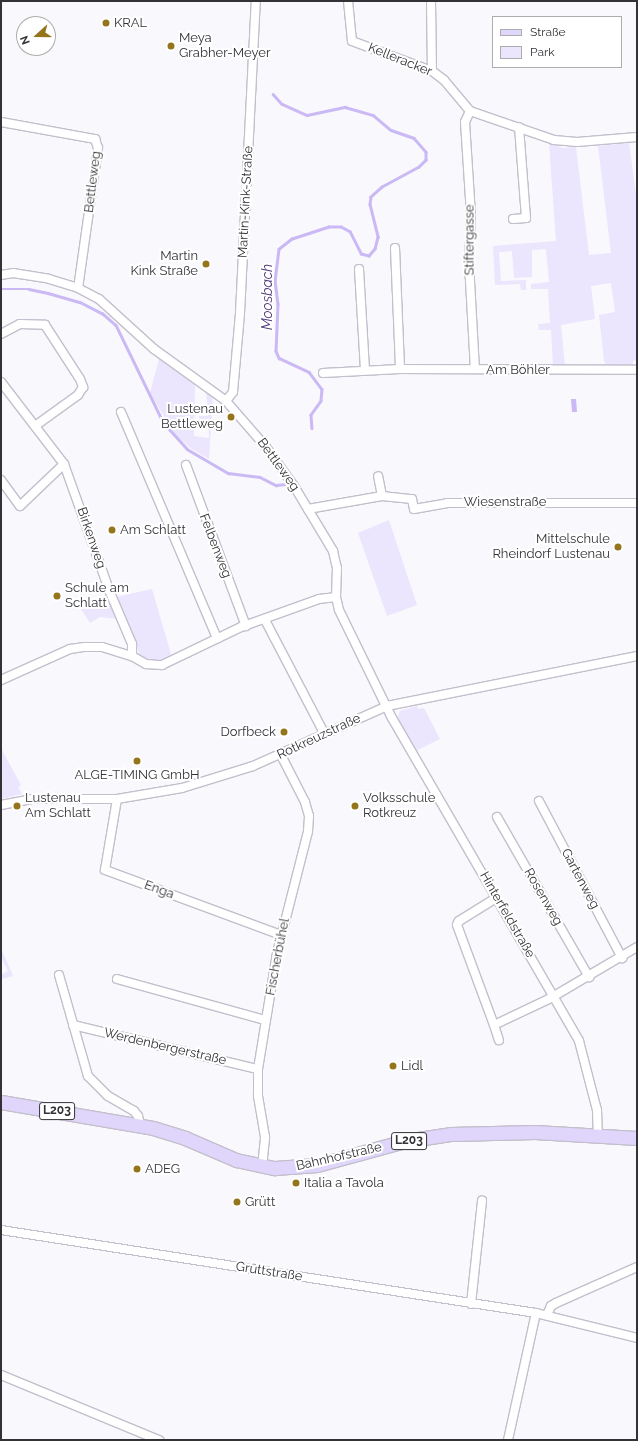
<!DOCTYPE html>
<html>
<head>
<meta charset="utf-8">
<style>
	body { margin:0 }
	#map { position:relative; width:638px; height:1441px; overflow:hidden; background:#f9f8fd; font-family:Raleway,sans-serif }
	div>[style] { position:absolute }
	.green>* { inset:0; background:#ebe5fe }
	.water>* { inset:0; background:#cab9f4 }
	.stream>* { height:2.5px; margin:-1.25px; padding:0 1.25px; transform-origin:1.25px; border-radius:1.25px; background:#cab9f4 }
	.roads { filter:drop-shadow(1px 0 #c3bfcc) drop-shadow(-1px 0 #c3bfcc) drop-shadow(0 1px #c3bfcc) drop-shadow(0 -1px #c3bfcc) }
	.street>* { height:8px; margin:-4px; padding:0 4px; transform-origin:4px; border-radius:4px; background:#fff }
	.primary>* { height:13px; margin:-6.5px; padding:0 6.5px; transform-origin:6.5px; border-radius:6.5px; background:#e0d5fa }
	.dots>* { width:11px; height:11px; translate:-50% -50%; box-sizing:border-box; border:2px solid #fff; border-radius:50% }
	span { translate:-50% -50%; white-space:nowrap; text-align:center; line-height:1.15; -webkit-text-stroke:4px #fff; paint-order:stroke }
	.shield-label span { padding:1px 3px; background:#fff; border:1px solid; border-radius:3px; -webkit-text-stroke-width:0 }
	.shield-label { font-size:12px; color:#333237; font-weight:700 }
	.poi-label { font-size:13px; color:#333237 }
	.left { translate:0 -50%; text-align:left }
	.right { translate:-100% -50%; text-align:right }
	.street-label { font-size:13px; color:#333237 }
	.water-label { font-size:14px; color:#4c3378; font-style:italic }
	.frame { position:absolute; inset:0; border:2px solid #333237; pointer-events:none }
	.legend { position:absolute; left:492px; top:16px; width:130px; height:52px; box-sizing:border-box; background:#fff; border:1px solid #adadaf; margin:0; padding:5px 7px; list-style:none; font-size:12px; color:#333237 }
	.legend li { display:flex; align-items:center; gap:8px; height:20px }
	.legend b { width:20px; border:1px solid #adadaf }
	.north { position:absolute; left:16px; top:16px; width:40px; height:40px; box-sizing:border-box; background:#fff; border:1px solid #adadaf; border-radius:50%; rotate:249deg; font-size:11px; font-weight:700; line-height:16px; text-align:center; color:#333237 }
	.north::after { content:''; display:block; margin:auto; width:14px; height:18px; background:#94751c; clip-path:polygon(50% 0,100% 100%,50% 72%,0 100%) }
</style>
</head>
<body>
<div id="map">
	<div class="green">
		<i style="clip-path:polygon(549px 143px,563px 148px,576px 147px,589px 255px,611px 253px,598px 146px,629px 143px,637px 201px,637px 360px,633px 361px,633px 367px,607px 366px,604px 361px,599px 315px,615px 312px,611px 283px,591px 286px,595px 319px,561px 325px,565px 366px,553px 367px,551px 330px,539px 330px,538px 324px,550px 323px,548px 289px,531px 289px,531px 284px,549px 282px,546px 249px,532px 250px,532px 277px,514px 278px,512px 251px,499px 252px,501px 281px,526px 280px,526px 290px,521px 290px,520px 284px,495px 285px,493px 246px,556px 241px)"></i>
		<i style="clip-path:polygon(160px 355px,195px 381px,194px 436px,209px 438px,208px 420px,199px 419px,199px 416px,208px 416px,206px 390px,213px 395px,209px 459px,190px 448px,174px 433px,150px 393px)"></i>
		<i style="clip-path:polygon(389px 520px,417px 605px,387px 616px,358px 533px)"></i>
		<i style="clip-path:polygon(152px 589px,171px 654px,165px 660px,155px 661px,140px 656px,116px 597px)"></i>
		<i style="clip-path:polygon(78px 604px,113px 605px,119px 619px,100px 617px,90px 623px)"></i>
		<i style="clip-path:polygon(417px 706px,418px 709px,424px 708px,440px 739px,416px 751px,397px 718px,400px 711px)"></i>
		<i style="clip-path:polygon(1px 748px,21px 785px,18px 787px,22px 794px,1px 799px)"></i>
		<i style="clip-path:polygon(1px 948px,13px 976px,1px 979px,1px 975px,8px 971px,1px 957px)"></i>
	</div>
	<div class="water">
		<i style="clip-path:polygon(571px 399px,576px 399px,577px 412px,572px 412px)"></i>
	</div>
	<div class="stream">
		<i style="left:273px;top:94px;width:13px;rotate:48deg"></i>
		<i style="left:282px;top:104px;width:27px;rotate:24deg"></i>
		<i style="left:307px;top:115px;width:39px;rotate:-12deg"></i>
		<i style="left:345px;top:107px;width:29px;rotate:16deg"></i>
		<i style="left:373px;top:115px;width:23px;rotate:40deg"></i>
		<i style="left:391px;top:130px;width:24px;rotate:19deg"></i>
		<i style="left:414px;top:138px;width:18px;rotate:49deg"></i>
		<i style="left:426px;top:152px;width:8px;rotate:90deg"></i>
		<i style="left:426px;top:160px;width:10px;rotate:135deg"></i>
		<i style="left:419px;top:167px;width:42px;rotate:151.6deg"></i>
		<i style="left:382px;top:187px;width:15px;rotate:138deg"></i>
		<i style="left:371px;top:197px;width:7px;rotate:98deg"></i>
		<i style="left:370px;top:204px;width:34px;rotate:76deg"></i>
		<i style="left:378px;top:237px;width:12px;rotate:104deg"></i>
		<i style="left:375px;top:249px;width:9px;rotate:131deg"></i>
		<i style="left:369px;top:256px;width:8px;rotate:-166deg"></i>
		<i style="left:361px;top:254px;width:25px;rotate:-117deg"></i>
		<i style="left:350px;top:232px;width:10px;rotate:-151deg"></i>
		<i style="left:341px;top:227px;width:12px;rotate:180deg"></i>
		<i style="left:329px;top:227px;width:39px;rotate:162deg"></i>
		<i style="left:292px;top:239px;width:16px;rotate:142deg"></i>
		<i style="left:279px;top:249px;width:31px;rotate:97deg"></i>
		<i style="left:275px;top:280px;width:24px;rotate:83deg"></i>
		<i style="left:278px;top:304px;width:47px;rotate:92.4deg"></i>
		<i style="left:276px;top:351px;width:8px;rotate:67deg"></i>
		<i style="left:279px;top:358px;width:33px;rotate:25deg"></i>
		<i style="left:309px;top:372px;width:21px;rotate:53deg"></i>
		<i style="left:322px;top:389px;width:12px;rotate:95deg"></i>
		<i style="left:321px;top:401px;width:17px;rotate:126deg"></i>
		<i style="left:311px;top:415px;width:13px;rotate:86deg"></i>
		<i style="left:1px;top:289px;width:28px"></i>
		<i style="left:29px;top:289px;width:19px;rotate:12deg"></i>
		<i style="left:48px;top:293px;width:33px;rotate:16deg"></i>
		<i style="left:80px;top:302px;width:25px;rotate:27deg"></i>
		<i style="left:102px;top:313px;width:18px;rotate:41deg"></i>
		<i style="left:116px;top:325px;width:108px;rotate:64.1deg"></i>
		<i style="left:163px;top:422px;width:36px;rotate:48deg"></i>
		<i style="left:187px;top:449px;width:48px;rotate:30.3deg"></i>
		<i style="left:228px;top:473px;width:32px;rotate:7deg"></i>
		<i style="left:260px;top:477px;width:18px;rotate:27deg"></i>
		<i style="left:276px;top:485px;width:10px;rotate:-6deg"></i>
	</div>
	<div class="roads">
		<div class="street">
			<i style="left:348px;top:1px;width:40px;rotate:84.3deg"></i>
			<i style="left:352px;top:41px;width:85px;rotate:20.6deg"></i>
			<i style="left:432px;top:71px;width:15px;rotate:37deg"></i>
			<i style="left:444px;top:80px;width:40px;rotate:50deg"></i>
			<i style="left:470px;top:111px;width:89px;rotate:19deg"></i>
			<i style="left:554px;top:140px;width:23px;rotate:5deg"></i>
			<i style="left:577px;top:142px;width:60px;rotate:-4.8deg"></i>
			<i style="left:431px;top:1px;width:70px;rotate:89.2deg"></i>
			<i style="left:470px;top:111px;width:12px;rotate:114deg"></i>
			<i style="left:465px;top:122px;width:94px;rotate:86.3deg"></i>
			<i style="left:471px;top:216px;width:47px;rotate:92.4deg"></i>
			<i style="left:469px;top:263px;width:106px;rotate:86.8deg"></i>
			<i style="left:1px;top:122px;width:96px;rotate:10.3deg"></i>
			<i style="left:95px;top:139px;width:9px;rotate:72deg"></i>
			<i style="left:98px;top:148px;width:141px;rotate:98.1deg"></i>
			<i style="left:513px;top:219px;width:13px;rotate:-4deg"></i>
			<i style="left:526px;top:218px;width:91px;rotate:-94.4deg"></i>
			<i style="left:395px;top:248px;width:121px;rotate:87.6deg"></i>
			<i style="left:359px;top:269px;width:101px;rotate:86.6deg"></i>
			<i style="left:1px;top:275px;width:12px;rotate:-9deg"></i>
			<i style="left:13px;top:273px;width:36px;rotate:9deg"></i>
			<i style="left:49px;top:279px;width:30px;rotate:17deg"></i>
			<i style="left:78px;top:288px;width:24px;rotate:28deg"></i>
			<i style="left:99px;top:299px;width:74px;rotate:42.3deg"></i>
			<i style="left:154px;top:349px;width:89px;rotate:35.8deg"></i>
			<i style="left:226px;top:401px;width:61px;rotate:49deg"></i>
			<i style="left:266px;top:447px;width:48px;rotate:54.3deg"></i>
			<i style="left:294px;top:486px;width:76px;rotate:59deg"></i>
			<i style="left:333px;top:551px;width:17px;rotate:77deg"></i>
			<i style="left:337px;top:568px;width:29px;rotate:92deg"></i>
			<i style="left:336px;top:597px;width:13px;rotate:77deg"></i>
			<i style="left:339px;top:610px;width:120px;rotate:63.9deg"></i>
			<i style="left:392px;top:718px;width:373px;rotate:59.9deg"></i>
			<i style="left:579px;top:1041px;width:71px;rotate:75.4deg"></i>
			<i style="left:597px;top:1110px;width:24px;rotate:88deg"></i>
			<i style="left:1px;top:334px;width:21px;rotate:-28deg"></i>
			<i style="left:20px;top:324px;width:25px;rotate:2deg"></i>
			<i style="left:45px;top:325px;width:64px;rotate:57.1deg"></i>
			<i style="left:80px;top:379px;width:9px;rotate:69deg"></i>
			<i style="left:83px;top:387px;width:9px;rotate:122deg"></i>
			<i style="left:78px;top:395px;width:53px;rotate:144.2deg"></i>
			<i style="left:323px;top:373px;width:77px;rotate:-3deg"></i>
			<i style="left:400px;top:369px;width:237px;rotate:0.2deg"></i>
			<i style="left:1px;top:382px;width:103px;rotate:52.5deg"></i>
			<i style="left:64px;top:464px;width:134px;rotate:70.3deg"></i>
			<i style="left:109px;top:590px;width:59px;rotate:66.9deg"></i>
			<i style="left:132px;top:644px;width:12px;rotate:90deg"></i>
			<i style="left:226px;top:401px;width:11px;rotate:-52deg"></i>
			<i style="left:233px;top:392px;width:79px;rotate:-84.9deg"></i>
			<i style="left:240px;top:313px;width:312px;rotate:-87.1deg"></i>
			<i style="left:121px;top:412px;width:246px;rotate:67deg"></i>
			<i style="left:186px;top:465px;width:172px;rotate:69.6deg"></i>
			<i style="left:1px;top:480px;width:32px;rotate:54deg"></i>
			<i style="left:20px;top:506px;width:61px;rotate:-43.7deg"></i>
			<i style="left:382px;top:496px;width:30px;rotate:6deg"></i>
			<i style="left:412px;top:499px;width:10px;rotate:79deg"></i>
			<i style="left:414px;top:509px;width:34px;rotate:-10deg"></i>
			<i style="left:447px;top:503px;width:190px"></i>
			<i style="left:308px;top:509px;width:75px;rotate:-10deg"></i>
			<i style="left:382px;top:496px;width:20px;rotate:-101deg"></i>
			<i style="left:265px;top:620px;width:127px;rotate:62.4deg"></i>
			<i style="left:1px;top:680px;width:76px;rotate:-24.2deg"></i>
			<i style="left:70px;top:649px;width:15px;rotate:-8deg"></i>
			<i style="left:85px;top:647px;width:17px"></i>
			<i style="left:102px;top:647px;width:31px;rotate:17deg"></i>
			<i style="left:132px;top:656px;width:16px;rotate:30deg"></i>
			<i style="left:146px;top:664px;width:16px;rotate:4deg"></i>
			<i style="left:162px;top:665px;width:88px;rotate:-25.7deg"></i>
			<i style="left:241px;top:627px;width:83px;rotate:-19.7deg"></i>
			<i style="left:319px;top:599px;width:17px;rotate:-7deg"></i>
			<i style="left:117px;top:799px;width:72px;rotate:99.6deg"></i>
			<i style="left:105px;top:870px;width:188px;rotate:20.3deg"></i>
			<i style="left:539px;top:801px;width:178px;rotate:62.1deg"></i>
			<i style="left:1px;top:805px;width:31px;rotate:-11deg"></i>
			<i style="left:31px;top:799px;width:86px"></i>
			<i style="left:117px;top:799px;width:66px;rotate:-9.6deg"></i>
			<i style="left:182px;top:788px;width:74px;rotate:-17.2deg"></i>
			<i style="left:253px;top:766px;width:147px;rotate:-24.1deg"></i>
			<i style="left:387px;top:706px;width:255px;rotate:-11.3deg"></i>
			<i style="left:497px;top:817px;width:185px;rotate:60.1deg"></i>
			<i style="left:496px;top:898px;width:44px;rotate:148.1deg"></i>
			<i style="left:459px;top:921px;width:4px;rotate:117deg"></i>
			<i style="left:457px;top:925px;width:107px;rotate:69.7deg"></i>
			<i style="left:494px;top:1025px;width:61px;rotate:-25.3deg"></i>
			<i style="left:549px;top:999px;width:102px;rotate:-30.6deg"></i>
			<i style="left:59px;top:975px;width:105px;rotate:74deg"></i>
			<i style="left:88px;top:1076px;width:28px;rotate:45deg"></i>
			<i style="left:108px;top:1096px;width:30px;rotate:30deg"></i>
			<i style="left:134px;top:1111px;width:6px;rotate:51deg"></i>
			<i style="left:138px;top:1116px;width:9px;rotate:77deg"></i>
			<i style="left:117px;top:979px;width:154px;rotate:15.5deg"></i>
			<i style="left:73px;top:1025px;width:190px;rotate:13.4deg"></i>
			<i style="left:494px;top:1025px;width:16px;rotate:72deg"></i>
			<i style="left:262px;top:1167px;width:30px;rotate:-84deg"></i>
			<i style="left:265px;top:1137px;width:42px;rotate:-99.7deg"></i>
			<i style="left:258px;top:1096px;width:27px;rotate:-90deg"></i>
			<i style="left:258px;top:1069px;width:118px;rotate:-80.7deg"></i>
			<i style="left:277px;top:953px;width:126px;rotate:-75.7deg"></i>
			<i style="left:308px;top:831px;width:15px;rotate:-86deg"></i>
			<i style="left:309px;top:816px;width:15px;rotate:-106deg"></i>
			<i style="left:305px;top:802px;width:53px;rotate:-117.1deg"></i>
			<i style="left:1px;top:1230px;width:541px;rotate:8.82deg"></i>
			<i style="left:536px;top:1313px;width:104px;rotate:13.9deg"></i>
			<i style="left:471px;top:1304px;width:104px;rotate:-83.9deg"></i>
			<i style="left:547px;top:1315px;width:10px;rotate:-66deg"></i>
			<i style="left:551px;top:1306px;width:6px;rotate:-31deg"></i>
			<i style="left:556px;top:1303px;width:89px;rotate:-24deg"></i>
			<i style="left:1px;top:1375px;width:171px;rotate:22.4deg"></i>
			<i style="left:508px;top:1440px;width:130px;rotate:-77.6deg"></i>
		</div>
		<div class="primary">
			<i style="left:1px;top:1102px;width:154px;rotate:9.7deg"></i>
			<i style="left:153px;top:1128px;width:34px;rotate:17deg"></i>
			<i style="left:185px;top:1138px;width:56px;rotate:23.3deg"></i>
			<i style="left:236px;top:1160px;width:40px;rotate:12deg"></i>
			<i style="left:275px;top:1168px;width:42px;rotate:-4.1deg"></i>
			<i style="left:317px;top:1165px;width:91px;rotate:-15.3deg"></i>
			<i style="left:405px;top:1141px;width:47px;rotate:-8.7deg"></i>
			<i style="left:451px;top:1134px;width:84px;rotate:-1.4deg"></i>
			<i style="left:535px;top:1132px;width:102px;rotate:3.4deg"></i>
		</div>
	</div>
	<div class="dots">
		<i style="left:106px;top:23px;background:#94751c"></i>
		<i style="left:171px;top:46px;background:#94751c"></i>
		<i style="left:206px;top:264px;background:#94751c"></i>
		<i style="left:231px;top:417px;background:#94751c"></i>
		<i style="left:112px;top:530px;background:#94751c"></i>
		<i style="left:618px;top:547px;background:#94751c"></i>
		<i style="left:57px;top:596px;background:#94751c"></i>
		<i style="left:284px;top:732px;background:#94751c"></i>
		<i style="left:137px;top:761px;background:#94751c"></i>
		<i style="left:17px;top:806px;background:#94751c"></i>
		<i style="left:355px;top:806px;background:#94751c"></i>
		<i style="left:393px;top:1066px;background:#94751c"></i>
		<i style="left:137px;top:1169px;background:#94751c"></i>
		<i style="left:296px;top:1183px;background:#94751c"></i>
		<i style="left:237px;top:1202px;background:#94751c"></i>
	</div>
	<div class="shield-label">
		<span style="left:57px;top:1111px">L203</span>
		<span style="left:409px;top:1141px">L203</span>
	</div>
	<div class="poi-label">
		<span class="left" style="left:114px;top:23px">KRAL</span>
		<span class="left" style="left:179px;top:46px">Meya<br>Grabher-Meyer</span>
		<span class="right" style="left:198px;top:264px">Martin<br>Kink Straße</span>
		<span class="right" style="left:223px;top:417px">Lustenau<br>Bettleweg</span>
		<span class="left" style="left:120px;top:530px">Am Schlatt</span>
		<span class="right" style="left:610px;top:547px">Mittelschule<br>Rheindorf Lustenau</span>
		<span class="left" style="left:65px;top:596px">Schule am<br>Schlatt</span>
		<span class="right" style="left:276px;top:732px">Dorfbeck</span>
		<span style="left:137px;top:775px">ALGE-TIMING GmbH</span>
		<span class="left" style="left:25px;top:806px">Lustenau<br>Am Schlatt</span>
		<span class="left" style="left:363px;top:806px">Volksschule<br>Rotkreuz</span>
		<span class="left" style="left:401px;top:1066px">Lidl</span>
		<span class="left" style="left:145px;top:1169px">ADEG</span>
		<span class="left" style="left:304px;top:1183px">Italia a Tavola</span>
		<span class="left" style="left:245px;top:1202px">Grütt</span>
	</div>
	<div class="street-label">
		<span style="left:400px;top:60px;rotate:22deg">Kelleracker</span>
		<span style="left:93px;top:182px;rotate:-83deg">Bettleweg</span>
		<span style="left:246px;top:202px;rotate:-87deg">Martin-Kink-Straße</span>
		<span style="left:470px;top:240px;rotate:-90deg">Stiftergasse</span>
		<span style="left:518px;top:370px">Am Böhler</span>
		<span style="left:278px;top:465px;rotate:54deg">Bettleweg</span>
		<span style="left:505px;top:502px">Wiesenstraße</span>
		<span style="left:91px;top:538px;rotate:71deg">Birkenweg</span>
		<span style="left:215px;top:546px;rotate:69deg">Felbenweg</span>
		<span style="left:319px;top:737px;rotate:-25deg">Rotkreuzstraße</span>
		<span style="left:580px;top:879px;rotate:62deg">Gartenweg</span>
		<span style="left:159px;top:890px;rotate:20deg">Enga</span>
		<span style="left:543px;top:897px;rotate:60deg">Rosenweg</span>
		<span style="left:507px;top:915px;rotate:60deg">Hinterfeldstraße</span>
		<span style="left:278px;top:957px;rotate:-79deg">Fischerbühel</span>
		<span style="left:165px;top:1047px;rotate:13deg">Werdenbergerstraße</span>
		<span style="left:339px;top:1157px;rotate:-13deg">Bahnhofstraße</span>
		<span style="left:269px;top:1272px;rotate:9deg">Grüttstraße</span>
	</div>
	<div class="water-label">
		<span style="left:267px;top:297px;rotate:-90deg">Moosbach</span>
	</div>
	<div class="frame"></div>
	<ul class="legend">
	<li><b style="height:5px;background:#e0d5fa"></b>Straße</li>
	<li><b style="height:11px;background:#ebe5fe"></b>Park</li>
	</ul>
	<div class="north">N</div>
</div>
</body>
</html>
